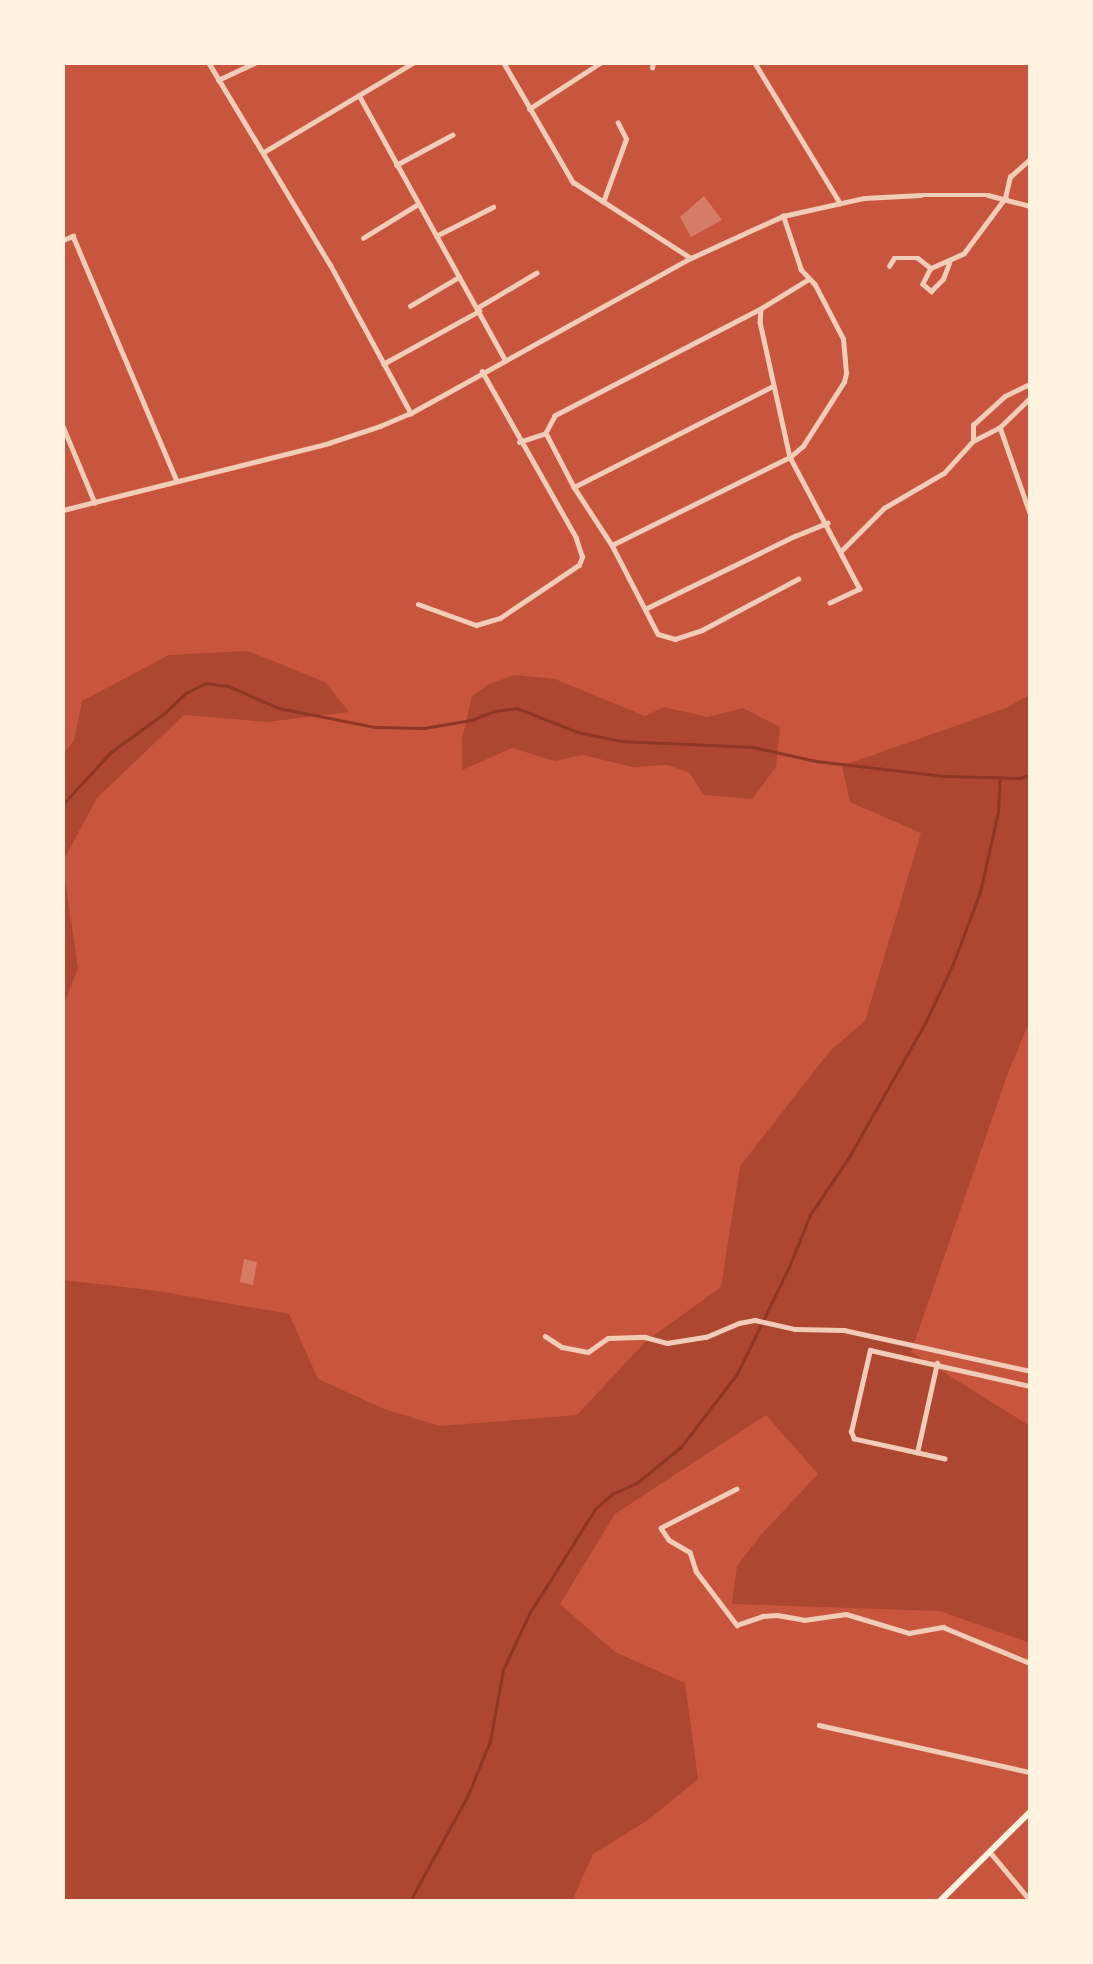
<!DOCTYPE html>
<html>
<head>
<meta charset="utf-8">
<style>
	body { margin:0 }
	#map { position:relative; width:1093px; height:1964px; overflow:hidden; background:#c8553d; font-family:"Times New Roman",serif }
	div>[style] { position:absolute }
	.green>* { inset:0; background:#ae4732 }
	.stream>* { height:2.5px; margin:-1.25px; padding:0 1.25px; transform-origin:1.25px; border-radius:1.25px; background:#8f3625 }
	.building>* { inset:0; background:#d67c66 }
	.minor>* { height:4.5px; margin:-2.25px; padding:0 2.25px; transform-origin:2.25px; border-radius:2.25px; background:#f1ccb7 }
	.primary>* { height:6px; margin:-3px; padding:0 3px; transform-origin:3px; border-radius:3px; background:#fff3e0 }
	span { translate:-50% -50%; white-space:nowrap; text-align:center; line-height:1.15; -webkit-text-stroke:7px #fff3e0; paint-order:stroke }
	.frame { position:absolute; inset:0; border:65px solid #fff3e0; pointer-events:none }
</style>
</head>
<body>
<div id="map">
	<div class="green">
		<i style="clip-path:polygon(248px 651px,325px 682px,349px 712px,267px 722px,184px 715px,97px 798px,63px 861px,63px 754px,74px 741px,82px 701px,169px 655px)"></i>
		<i style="clip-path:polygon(515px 675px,555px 679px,645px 716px,664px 707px,707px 717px,743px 708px,780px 727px,776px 767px,752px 799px,704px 795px,689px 772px,667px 765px,632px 767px,583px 755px,555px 761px,512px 748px,462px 770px,462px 739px,472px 696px,489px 684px)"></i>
		<i style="clip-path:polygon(1030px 695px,1030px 1020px,1008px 1073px,911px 1352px,1030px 1426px,1030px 1643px,940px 1611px,732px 1604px,737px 1566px,760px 1536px,818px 1474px,766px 1415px,615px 1514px,560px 1604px,615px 1652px,685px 1683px,698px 1779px,648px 1820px,593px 1854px,572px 1901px,63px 1901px,63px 1280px,158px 1291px,289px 1314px,318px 1379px,384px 1409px,440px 1426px,577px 1415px,646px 1341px,721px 1287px,740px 1166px,830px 1051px,865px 1021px,921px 833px,850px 802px,842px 766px,1006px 708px)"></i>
		<i style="clip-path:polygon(63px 866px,78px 968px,63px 1007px)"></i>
	</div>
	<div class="stream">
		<i style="left:63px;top:804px;width:71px;rotate:-47.3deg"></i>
		<i style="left:111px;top:752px;width:68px;rotate:-36deg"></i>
		<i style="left:166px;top:712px;width:28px;rotate:-44deg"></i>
		<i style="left:186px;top:693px;width:22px;rotate:-27deg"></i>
		<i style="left:206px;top:683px;width:22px;rotate:8deg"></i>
		<i style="left:228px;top:686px;width:56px;rotate:23.3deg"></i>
		<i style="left:279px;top:708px;width:98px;rotate:11.2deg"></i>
		<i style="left:375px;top:727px;width:49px;rotate:1.2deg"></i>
		<i style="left:424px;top:728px;width:49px;rotate:-9.5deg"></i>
		<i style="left:472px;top:720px;width:24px;rotate:-22deg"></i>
		<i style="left:494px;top:711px;width:23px;rotate:-7deg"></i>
		<i style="left:517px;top:708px;width:66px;rotate:21.5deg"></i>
		<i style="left:578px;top:732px;width:44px;rotate:11.8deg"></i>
		<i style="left:621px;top:741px;width:132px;rotate:2.6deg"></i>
		<i style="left:753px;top:747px;width:65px;rotate:12.5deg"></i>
		<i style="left:816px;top:761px;width:129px;rotate:6.7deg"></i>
		<i style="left:944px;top:776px;width:76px;rotate:1.5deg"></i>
		<i style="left:1020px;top:778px;width:10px;rotate:-17deg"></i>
		<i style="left:410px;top:1901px;width:121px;rotate:-61.3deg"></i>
		<i style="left:468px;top:1795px;width:58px;rotate:-67.8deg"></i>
		<i style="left:490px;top:1741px;width:72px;rotate:-79.6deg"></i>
		<i style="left:503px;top:1670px;width:62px;rotate:-65.1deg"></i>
		<i style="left:529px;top:1614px;width:124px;rotate:-57.8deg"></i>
		<i style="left:595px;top:1509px;width:23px;rotate:-41deg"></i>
		<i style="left:612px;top:1494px;width:27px;rotate:-24deg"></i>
		<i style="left:637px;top:1483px;width:57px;rotate:-39.3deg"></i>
		<i style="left:681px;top:1447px;width:92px;rotate:-52.5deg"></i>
		<i style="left:737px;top:1374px;width:119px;rotate:-64.1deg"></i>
		<i style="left:789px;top:1267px;width:56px;rotate:-68deg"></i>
		<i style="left:810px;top:1215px;width:70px;rotate:-56.1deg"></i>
		<i style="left:849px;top:1157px;width:154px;rotate:-60.4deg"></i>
		<i style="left:925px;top:1023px;width:65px;rotate:-64.6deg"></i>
		<i style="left:953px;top:964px;width:77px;rotate:-69.4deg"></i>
		<i style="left:980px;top:892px;width:82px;rotate:-77.3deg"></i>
		<i style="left:998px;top:812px;width:35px;rotate:-87deg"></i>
	</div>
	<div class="building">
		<i style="clip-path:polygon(704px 196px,722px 220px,691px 237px,680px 217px)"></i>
		<i style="clip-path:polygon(244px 1259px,257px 1262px,253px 1285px,240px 1282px)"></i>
	</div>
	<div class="minor">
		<i style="left:209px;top:63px;width:235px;rotate:59deg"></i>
		<i style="left:330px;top:264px;width:170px;rotate:61.5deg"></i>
		<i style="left:504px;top:63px;width:138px;rotate:59.9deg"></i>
		<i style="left:573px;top:182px;width:140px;rotate:32.8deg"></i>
		<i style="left:755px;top:63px;width:164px;rotate:58.7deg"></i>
		<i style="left:652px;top:68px;width:5px;rotate:-79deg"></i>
		<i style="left:218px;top:80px;width:40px;rotate:-25deg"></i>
		<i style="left:359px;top:95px;width:303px;rotate:61.1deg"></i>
		<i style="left:529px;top:109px;width:85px;rotate:-32.9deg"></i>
		<i style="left:264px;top:152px;width:174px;rotate:-30.9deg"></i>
		<i style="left:396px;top:165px;width:64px;rotate:-28.2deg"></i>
		<i style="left:603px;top:202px;width:67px;rotate:-69.9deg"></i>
		<i style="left:626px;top:139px;width:18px;rotate:-117deg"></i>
		<i style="left:436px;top:236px;width:64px;rotate:-27deg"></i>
		<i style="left:363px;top:238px;width:65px;rotate:-31.7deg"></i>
		<i style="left:63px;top:240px;width:11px;rotate:-22deg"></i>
		<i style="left:73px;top:236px;width:266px;rotate:67deg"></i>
		<i style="left:889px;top:266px;width:9px;rotate:-58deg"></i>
		<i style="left:894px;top:258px;width:24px"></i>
		<i style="left:918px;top:258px;width:16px;rotate:38deg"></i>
		<i style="left:931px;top:268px;width:18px;rotate:117deg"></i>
		<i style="left:923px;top:284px;width:11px;rotate:41deg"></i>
		<i style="left:931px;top:291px;width:17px;rotate:-45deg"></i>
		<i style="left:943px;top:279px;width:17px;rotate:-69deg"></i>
		<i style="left:931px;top:268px;width:36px;rotate:-24deg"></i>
		<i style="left:964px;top:253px;width:69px;rotate:-53.3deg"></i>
		<i style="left:1005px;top:198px;width:22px;rotate:-77deg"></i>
		<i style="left:1010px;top:177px;width:27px;rotate:-42deg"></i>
		<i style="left:808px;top:280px;width:55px;rotate:148.3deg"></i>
		<i style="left:761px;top:309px;width:13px;rotate:94deg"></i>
		<i style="left:760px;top:322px;width:138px;rotate:77.5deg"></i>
		<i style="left:790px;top:457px;width:149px;rotate:62.1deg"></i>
		<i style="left:860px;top:589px;width:33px;rotate:155deg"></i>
		<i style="left:410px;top:306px;width:57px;rotate:-30.6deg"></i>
		<i style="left:477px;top:308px;width:69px;rotate:-30.7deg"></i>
		<i style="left:761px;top:309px;width:232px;rotate:152.6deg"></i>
		<i style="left:555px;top:416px;width:19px;rotate:118deg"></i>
		<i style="left:546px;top:433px;width:61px;rotate:62.6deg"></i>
		<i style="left:574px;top:487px;width:69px;rotate:56.8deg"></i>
		<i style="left:612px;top:545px;width:100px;rotate:62.7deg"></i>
		<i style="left:658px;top:634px;width:18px;rotate:16deg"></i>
		<i style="left:675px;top:639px;width:28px;rotate:-18deg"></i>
		<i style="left:702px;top:630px;width:109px;rotate:-28deg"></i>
		<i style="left:383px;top:364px;width:110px;rotate:-28.9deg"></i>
		<i style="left:63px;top:426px;width:83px;rotate:67.4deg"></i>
		<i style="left:1000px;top:427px;width:91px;rotate:70.8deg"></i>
		<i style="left:973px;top:441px;width:16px;rotate:-90deg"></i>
		<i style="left:973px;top:425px;width:43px;rotate:-42.2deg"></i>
		<i style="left:1005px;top:396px;width:28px;rotate:-26deg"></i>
		<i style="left:519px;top:442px;width:28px;rotate:-18deg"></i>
		<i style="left:574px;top:487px;width:223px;rotate:-26.9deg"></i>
		<i style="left:63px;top:510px;width:274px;rotate:-14.1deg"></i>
		<i style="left:329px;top:443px;width:54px;rotate:-18.4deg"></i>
		<i style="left:380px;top:426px;width:34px;rotate:-23deg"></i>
		<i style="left:411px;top:413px;width:320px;rotate:-29deg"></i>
		<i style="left:691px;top:258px;width:101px;rotate:-24.5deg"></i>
		<i style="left:783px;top:216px;width:83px;rotate:-12.5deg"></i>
		<i style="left:864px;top:198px;width:57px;rotate:-3deg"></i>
		<i style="left:921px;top:195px;width:67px"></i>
		<i style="left:988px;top:195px;width:43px;rotate:14.7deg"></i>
		<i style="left:612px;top:545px;width:199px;rotate:-26.3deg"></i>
		<i style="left:790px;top:457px;width:17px;rotate:-40deg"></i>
		<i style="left:803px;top:446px;width:76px;rotate:-57.4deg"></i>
		<i style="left:844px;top:382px;width:9px;rotate:-77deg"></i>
		<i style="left:846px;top:373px;width:34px;rotate:-95deg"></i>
		<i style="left:843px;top:339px;width:61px;rotate:-117.4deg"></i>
		<i style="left:815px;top:285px;width:21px;rotate:-133deg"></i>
		<i style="left:801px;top:270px;width:57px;rotate:-108.4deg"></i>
		<i style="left:841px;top:551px;width:61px;rotate:-45deg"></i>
		<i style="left:884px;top:508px;width:69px;rotate:-30.3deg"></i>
		<i style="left:944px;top:473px;width:43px;rotate:-47.8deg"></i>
		<i style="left:973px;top:441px;width:30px;rotate:-27deg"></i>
		<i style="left:1000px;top:427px;width:42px;rotate:-44deg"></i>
		<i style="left:418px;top:604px;width:62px;rotate:19.9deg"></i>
		<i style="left:476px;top:625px;width:25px;rotate:-16deg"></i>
		<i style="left:500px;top:618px;width:95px;rotate:-33.9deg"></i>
		<i style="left:579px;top:565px;width:9px;rotate:-69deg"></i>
		<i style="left:582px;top:557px;width:20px;rotate:-108deg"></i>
		<i style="left:576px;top:538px;width:191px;rotate:-119.5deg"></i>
		<i style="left:645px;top:609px;width:167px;rotate:-26deg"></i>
		<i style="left:795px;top:536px;width:35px;rotate:-22deg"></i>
		<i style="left:545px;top:1336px;width:20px;rotate:33deg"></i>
		<i style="left:562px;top:1347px;width:26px;rotate:11deg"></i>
		<i style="left:588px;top:1352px;width:24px;rotate:-35deg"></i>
		<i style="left:608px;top:1338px;width:37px;rotate:-2deg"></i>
		<i style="left:645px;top:1337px;width:23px;rotate:15deg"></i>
		<i style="left:667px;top:1343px;width:39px;rotate:-9deg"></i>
		<i style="left:706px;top:1337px;width:36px;rotate:-23deg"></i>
		<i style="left:739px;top:1323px;width:16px;rotate:-11deg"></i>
		<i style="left:755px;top:1320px;width:41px;rotate:12.7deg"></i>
		<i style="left:795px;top:1329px;width:49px;rotate:1.2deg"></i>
		<i style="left:844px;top:1330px;width:190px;rotate:12.4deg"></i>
		<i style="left:917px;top:1453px;width:92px;rotate:-77.5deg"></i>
		<i style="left:945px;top:1459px;width:93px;rotate:-167.6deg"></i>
		<i style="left:854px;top:1439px;width:8px;rotate:-113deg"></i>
		<i style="left:851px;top:1432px;width:84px;rotate:-77deg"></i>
		<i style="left:870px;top:1350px;width:164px;rotate:12.7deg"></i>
		<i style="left:737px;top:1489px;width:85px;rotate:152.8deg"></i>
		<i style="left:661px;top:1528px;width:14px;rotate:56deg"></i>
		<i style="left:669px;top:1540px;width:24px;rotate:30deg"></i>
		<i style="left:690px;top:1552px;width:20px;rotate:72deg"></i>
		<i style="left:696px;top:1571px;width:68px;rotate:52.8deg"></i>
		<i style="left:737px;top:1625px;width:28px;rotate:-19deg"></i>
		<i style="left:763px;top:1616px;width:14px;rotate:-4deg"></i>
		<i style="left:777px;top:1615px;width:27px;rotate:10deg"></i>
		<i style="left:804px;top:1620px;width:42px;rotate:-8.1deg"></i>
		<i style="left:846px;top:1614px;width:66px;rotate:16.8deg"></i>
		<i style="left:909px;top:1633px;width:35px;rotate:-10deg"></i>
		<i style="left:943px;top:1627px;width:94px;rotate:22.5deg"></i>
		<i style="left:819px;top:1725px;width:216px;rotate:12.6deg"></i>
		<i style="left:990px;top:1852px;width:62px;rotate:50.2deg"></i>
	</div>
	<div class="primary">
		<i style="left:940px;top:1901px;width:127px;rotate:-44.7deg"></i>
	</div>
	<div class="frame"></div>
</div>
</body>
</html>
